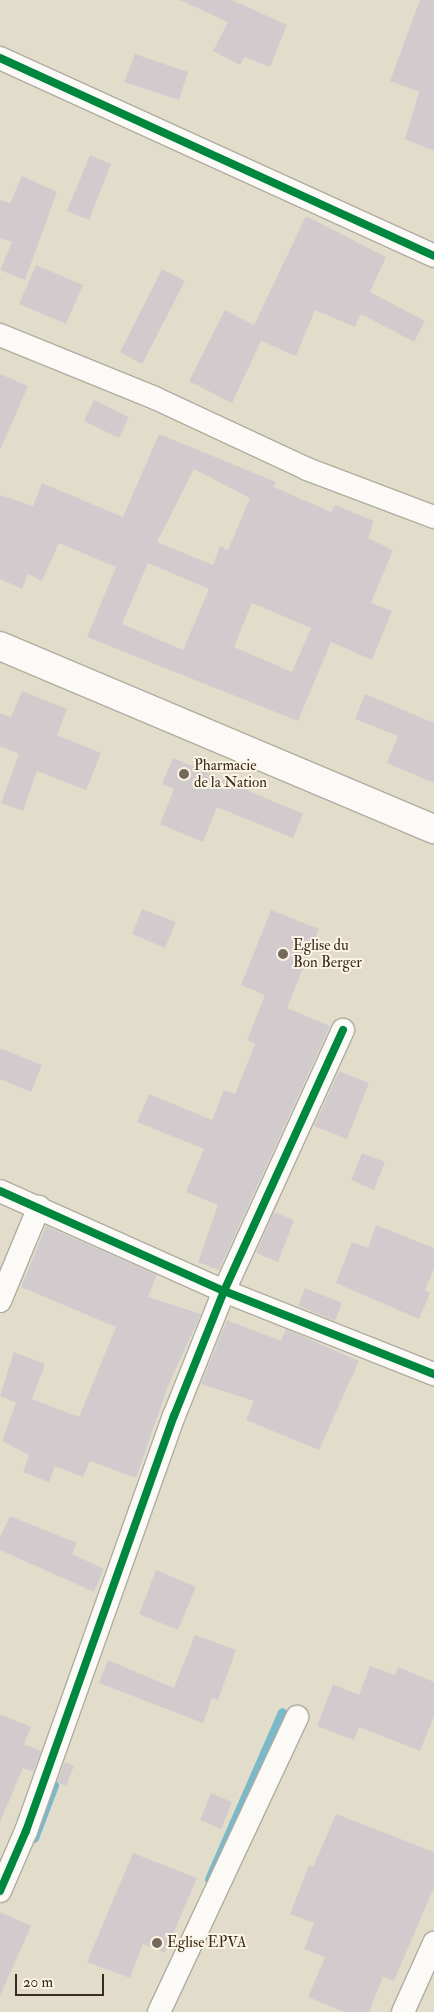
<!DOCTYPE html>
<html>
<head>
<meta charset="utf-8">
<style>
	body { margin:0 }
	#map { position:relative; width:434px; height:2012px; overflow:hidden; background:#e2ddcb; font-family:"IM FELL Double Pica",serif }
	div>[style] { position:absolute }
	.stream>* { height:9px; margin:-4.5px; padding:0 4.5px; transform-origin:4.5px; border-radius:4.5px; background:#79b9ca }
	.building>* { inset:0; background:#d2cbcd }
	.roads { filter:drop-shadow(1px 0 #b0ac9f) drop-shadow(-1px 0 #b0ac9f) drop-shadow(0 1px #b0ac9f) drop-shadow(0 -1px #b0ac9f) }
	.street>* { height:22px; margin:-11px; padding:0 11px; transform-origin:11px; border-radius:11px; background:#fbfaf7 }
	.primary>* { height:28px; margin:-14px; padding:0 14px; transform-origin:14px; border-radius:14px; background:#fbfaf7 }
	.cycleway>* { height:8px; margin:-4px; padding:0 4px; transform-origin:4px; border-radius:4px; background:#00873e }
	.dots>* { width:14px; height:14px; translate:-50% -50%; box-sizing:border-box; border:2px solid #fcf5e5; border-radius:50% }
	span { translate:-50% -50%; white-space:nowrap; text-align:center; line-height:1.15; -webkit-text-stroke:4px #fcf5e5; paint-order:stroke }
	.poi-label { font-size:15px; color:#3b2a1e }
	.left { translate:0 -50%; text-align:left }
	.scale { position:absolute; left:15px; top:1974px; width:89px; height:22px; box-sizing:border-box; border:2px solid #3b2a1e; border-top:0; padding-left:6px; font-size:15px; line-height:18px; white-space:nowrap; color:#3b2a1e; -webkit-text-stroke:4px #fcf5e5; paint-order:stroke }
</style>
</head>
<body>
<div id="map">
	<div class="stream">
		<i style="left:34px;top:1838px;width:57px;rotate:-69.3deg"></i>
		<i style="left:209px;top:1879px;width:182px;rotate:-66.4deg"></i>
	</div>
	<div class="building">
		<i style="clip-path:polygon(180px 0,232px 0,287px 25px,270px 67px,245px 57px,240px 65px,213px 51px,228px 22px)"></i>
		<i style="clip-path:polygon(420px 0,434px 0,434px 151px,405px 139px,419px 92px,390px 81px)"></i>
		<i style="clip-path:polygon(135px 54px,188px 72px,179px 100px,124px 82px)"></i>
		<i style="clip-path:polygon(90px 155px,111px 164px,89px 220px,67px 211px)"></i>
		<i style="clip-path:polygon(22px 176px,57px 192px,25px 280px,0 270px,12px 242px,0 238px,0 200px,10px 203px)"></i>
		<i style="clip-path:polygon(306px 216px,386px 257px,370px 292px,425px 321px,414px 342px,361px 314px,355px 327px,315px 310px,296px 356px,261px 341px,232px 403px,189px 381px,225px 310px,254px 325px)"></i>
		<i style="clip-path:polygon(36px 265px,83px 285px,66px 324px,19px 304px)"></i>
		<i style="clip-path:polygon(162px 269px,185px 281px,142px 364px,120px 352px)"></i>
		<i style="clip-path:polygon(0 374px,28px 386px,0 450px)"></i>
		<i style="clip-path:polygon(94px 400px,129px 417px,119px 438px,84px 421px)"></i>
		<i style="clip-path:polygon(evenodd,159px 434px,276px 482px,274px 487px,331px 512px,335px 505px,374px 521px,368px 538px,393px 550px,371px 603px,392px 611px,372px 660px,331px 642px,298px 721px,87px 637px,116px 567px,59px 543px,42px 581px,28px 574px,22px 589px,0 579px,0 495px,33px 506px,42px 483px,123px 517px,159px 434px,194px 469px,250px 498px,228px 550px,220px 546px,213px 565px,157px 542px,194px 469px,159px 434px,148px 563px,209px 589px,183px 650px,122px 624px,148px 563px,159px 434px,252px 603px,311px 628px,292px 672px,234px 647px,252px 603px)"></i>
		<i style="clip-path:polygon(22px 691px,67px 709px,57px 735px,101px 753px,86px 790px,37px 771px,23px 811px,1px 803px,19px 754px,0 746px,0 713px,11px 717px)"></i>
		<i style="clip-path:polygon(365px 694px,434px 723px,434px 783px,387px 763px,398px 736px,355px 719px)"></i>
		<i style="clip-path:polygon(173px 758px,303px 814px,293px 838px,217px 807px,203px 842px,160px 824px,174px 789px,162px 784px)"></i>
		<i style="clip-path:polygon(142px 909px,176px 922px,165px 948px,132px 934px)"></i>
		<i style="clip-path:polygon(271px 910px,319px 929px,287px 1008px,330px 1026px,219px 1270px,198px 1262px,218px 1205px,186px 1192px,204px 1149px,137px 1122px,149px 1094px,212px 1120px,224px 1090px,235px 1094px,255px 1044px,247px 1040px,265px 995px,241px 985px)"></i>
		<i style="clip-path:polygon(0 1048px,42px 1065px,31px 1092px,0 1079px)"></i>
		<i style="clip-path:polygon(339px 1071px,369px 1083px,347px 1139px,314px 1126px)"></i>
		<i style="clip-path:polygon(362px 1153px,385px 1162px,374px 1190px,351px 1180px)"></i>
		<i style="clip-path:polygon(274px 1212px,294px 1220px,278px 1262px,256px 1253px)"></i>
		<i style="clip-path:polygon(376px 1225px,434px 1248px,434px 1268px,425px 1290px,430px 1293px,419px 1319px,336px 1283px,352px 1242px,368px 1248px)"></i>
		<i style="clip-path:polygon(46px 1226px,157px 1275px,148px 1297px,201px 1314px,168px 1386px,136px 1478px,90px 1461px,83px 1477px,55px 1466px,49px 1482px,23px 1472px,29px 1455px,2px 1441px,16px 1403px,0 1396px,14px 1352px,45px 1364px,32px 1399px,79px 1417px,116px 1327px,21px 1287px)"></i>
		<i style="clip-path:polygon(305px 1288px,342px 1303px,335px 1321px,298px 1306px)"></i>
		<i style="clip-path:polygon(227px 1320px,281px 1341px,286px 1329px,359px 1361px,319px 1450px,246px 1420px,254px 1401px,201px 1384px)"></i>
		<i style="clip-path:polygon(10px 1516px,77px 1543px,72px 1554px,104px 1569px,94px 1592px,0 1550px,0 1537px)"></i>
		<i style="clip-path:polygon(156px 1570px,196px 1587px,178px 1630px,139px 1614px)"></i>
		<i style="clip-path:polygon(195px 1635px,236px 1650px,218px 1700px,212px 1698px,203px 1723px,99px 1683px,108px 1660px,174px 1688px)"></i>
		<i style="clip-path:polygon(370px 1666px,395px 1675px,398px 1667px,434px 1682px,434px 1716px,420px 1751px,359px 1727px,354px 1740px,317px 1726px,333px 1684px,359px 1695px)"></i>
		<i style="clip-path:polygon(0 1714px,31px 1727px,24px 1744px,41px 1751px,33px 1772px,23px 1768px,0 1822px)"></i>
		<i style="clip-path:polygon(65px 1762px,74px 1766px,66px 1786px,57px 1782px)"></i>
		<i style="clip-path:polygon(211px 1793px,232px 1802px,221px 1829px,200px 1820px)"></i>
		<i style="clip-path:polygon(336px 1814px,434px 1852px,434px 1887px,394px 1981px,383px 1977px,369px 2012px,344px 2012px,308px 1997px,325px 1957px,304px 1949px,314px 1923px,290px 1914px,309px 1865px,313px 1867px)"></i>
		<i style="clip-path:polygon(133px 1853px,197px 1878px,165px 1953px,143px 1944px,130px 1978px,87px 1962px)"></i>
		<i style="clip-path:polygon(0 1912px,31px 1926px,0 1996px)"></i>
	</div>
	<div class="roads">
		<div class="street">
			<i style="left:0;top:58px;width:477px;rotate:24.5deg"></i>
			<i style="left:0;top:335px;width:167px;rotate:22.1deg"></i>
			<i style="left:155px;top:398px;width:168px;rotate:25deg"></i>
			<i style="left:307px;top:469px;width:136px;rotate:20.7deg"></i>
			<i style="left:0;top:1191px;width:245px;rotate:24.1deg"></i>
			<i style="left:224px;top:1291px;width:226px;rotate:21.6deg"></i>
			<i style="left:0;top:1301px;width:102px;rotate:-67.5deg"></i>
			<i style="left:0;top:1891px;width:65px;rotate:-66.6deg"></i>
			<i style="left:26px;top:1831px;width:441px;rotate:-70.4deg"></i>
			<i style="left:174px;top:1416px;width:135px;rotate:-68.2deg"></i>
			<i style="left:224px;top:1291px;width:287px;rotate:-65.5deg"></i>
			<i style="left:159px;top:2012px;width:326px;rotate:-64.9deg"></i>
			<i style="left:403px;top:2012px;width:76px;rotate:-65.8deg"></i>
		</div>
		<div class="primary">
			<i style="left:0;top:646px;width:471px;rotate:22.9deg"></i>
		</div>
	</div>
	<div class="cycleway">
		<i style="left:0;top:58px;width:477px;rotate:24.5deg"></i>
		<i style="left:0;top:1191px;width:245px;rotate:24.1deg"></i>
		<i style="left:224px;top:1291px;width:226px;rotate:21.6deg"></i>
		<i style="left:0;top:1891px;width:65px;rotate:-66.6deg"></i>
		<i style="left:26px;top:1831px;width:441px;rotate:-70.4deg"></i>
		<i style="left:174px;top:1416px;width:135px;rotate:-68.2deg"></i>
		<i style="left:224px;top:1291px;width:287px;rotate:-65.5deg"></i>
	</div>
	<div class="dots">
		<i style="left:184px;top:774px;background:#75695b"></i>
		<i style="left:283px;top:954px;background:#75695b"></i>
		<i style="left:157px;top:1943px;background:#75695b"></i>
	</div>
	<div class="poi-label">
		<span class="left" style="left:194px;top:774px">Pharmacie<br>de la Nation</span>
		<span class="left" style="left:293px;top:954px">Eglise du<br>Bon Berger</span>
		<span class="left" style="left:167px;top:1943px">Eglise EPVA</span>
	</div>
	<div class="scale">20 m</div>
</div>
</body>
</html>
